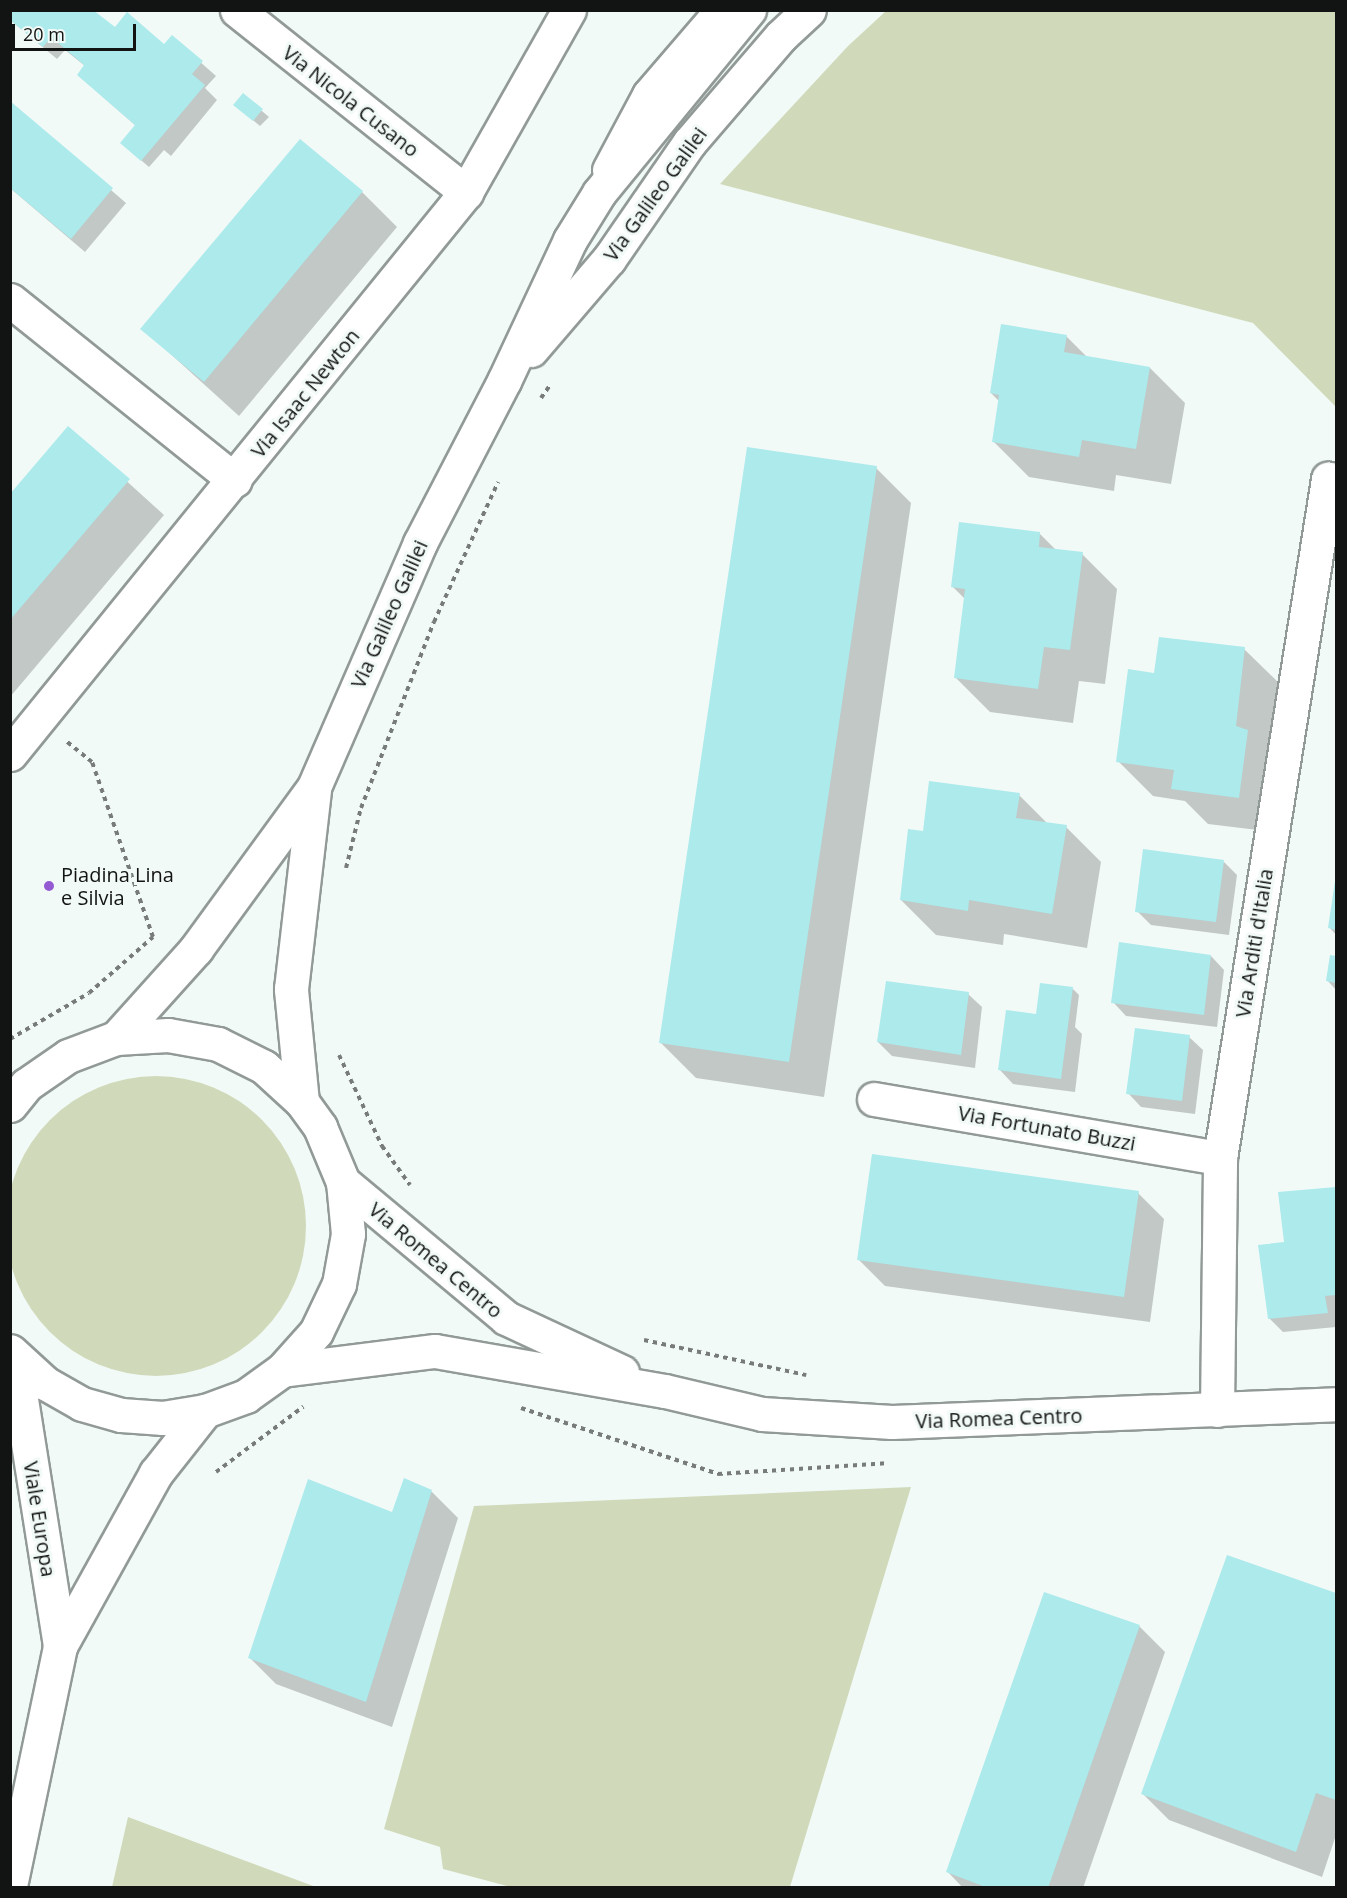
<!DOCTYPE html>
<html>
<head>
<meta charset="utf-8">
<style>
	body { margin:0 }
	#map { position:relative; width:1347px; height:1898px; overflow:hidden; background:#f2faf7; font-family:"Open Sans",sans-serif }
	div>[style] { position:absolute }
	.green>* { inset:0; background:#d0dabb }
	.round { border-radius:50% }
	.shadow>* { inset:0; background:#0003 }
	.building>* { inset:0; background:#aceaec }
	.path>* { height:4px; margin-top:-2px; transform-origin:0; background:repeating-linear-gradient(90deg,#777c7b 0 4.5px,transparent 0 9px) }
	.roads { filter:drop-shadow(2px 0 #929a97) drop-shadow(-2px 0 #929a97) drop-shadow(0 2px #929a97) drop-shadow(0 -2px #929a97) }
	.street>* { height:33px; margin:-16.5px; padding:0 16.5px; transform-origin:16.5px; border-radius:16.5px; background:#fff }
	.secondary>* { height:33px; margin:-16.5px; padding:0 16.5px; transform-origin:16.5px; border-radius:16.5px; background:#fff }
	.dots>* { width:16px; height:16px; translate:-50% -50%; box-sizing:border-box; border:3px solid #f2faf7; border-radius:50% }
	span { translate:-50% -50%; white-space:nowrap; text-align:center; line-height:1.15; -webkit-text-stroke:6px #f2faf7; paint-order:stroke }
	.street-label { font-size:20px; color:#111413 }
	.poi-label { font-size:20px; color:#111413 }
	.left { translate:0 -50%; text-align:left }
	.frame { position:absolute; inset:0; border:12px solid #111413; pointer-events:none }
	.scale { position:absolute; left:12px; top:24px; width:124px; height:27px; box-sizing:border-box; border:3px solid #111413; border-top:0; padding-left:8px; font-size:18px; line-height:21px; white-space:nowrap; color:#111413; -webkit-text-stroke:4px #f2faf7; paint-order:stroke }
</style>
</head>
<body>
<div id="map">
	<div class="green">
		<i style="clip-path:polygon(886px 11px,1336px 11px,1336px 407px,1253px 323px,720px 184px,848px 46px)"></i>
		<i class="round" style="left:6px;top:1076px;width:300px;height:300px"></i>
		<i style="clip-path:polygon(911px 1487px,790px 1887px,511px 1887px,443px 1869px,440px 1847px,384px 1829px,474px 1506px)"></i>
		<i style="clip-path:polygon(128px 1817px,316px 1887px,112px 1887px)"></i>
	</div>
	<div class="shadow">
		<i style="clip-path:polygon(10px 10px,97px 10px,94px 14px,116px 29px,164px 46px,172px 37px,216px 76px,205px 88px,217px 100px,171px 156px,164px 150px,149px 167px,128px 149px,136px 126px,78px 75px,85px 66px,65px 50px,57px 59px,10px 20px)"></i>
		<i style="clip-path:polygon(243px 95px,269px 117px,260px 126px,242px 111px)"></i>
		<i style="clip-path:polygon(10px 103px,126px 203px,85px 252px,10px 188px)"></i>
		<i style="clip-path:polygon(362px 192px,397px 227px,239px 416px,143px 329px)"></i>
		<i style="clip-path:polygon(1066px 336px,1088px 358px,1150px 368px,1185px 403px,1171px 484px,1116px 475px,1114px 491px,1029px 477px,993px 441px,1000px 402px,991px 393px)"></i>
		<i style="clip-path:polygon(68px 428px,164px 515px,10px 697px,10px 497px)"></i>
		<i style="clip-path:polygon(876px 468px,911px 503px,824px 1097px,696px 1078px,661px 1043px)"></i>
		<i style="clip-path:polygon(1039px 533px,1057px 551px,1082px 554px,1117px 589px,1105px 684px,1079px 681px,1073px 723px,990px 712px,955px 677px,965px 599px,952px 586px)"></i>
		<i style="clip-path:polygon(1244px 649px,1280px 684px,1274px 832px,1208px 824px,1185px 801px,1153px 796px,1118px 761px,1155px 674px)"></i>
		<i style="clip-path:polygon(1019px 795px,1048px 824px,1066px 827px,1101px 862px,1087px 948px,1004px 934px,1003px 945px,936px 935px,901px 900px,924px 833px)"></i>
		<i style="clip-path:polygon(1224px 862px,1237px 875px,1229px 935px,1151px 925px,1137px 911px)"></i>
		<i style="clip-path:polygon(1336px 883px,1336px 935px,1330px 928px)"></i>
		<i style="clip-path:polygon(1211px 956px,1224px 970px,1217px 1027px,1126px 1016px,1113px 1002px)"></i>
		<i style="clip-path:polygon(1331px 957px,1336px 958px,1336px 990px,1327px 980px)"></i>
		<i style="clip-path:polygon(1073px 989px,1079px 995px,1075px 1027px,1082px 1034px,1075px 1092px,1013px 1084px,1000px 1070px,1037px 1016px)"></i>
		<i style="clip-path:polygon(968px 994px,982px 1007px,975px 1068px,892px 1056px,878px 1042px)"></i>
		<i style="clip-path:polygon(1189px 1037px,1203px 1050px,1195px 1114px,1141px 1107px,1128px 1093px)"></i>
		<i style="clip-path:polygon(1336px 1188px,1336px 1327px,1283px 1332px,1269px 1318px,1288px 1244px,1279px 1194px)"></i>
		<i style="clip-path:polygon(1138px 1193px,1164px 1219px,1150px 1322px,885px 1286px,859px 1260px)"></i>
		<i style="clip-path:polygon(404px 1480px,432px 1492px,458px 1518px,392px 1727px,276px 1684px,250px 1658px,393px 1514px)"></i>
		<i style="clip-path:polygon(1228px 1557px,1336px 1595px,1336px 1835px,1322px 1877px,1169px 1820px,1143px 1794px)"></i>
		<i style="clip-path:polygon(1139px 1626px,1165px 1652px,1083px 1888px,963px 1888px,948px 1872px)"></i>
	</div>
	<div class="building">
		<i style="clip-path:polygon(10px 10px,93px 10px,115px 27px,127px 12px,164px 44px,172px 35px,203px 61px,192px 74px,205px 85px,141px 161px,120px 143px,135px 125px,77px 75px,84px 65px,51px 37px,43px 47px,10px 20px)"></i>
		<i style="clip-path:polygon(243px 93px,263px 109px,253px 121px,233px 105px)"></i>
		<i style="clip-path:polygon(10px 101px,113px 188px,71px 239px,10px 188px)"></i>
		<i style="clip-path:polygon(300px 139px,363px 191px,204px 382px,140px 329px)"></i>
		<i style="clip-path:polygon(1001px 324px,1067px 335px,1064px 352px,1150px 367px,1136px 449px,1082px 440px,1079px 457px,992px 442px,999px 395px,990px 393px)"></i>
		<i style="clip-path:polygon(68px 426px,130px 479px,10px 620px,10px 494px)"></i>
		<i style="clip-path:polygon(747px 447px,877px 466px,789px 1062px,659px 1043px)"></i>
		<i style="clip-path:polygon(959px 522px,1040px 532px,1039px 547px,1083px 552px,1070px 650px,1044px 647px,1038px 689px,954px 678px,965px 589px,951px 587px)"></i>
		<i style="clip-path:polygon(1159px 637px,1245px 647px,1236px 726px,1248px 730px,1239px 798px,1171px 789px,1174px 770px,1116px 762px,1128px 669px,1154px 673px)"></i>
		<i style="clip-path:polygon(929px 781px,1020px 793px,1016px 818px,1067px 825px,1052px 914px,969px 900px,968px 911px,900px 900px,908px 829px,923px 831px)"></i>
		<i style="clip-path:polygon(1143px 849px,1224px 860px,1216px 922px,1135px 912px)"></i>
		<i style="clip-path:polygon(1335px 881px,1336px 881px,1336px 930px,1328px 928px)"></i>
		<i style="clip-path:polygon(1119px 942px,1211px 955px,1204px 1015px,1111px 1003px)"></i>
		<i style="clip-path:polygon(1330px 955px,1336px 956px,1336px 983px,1326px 981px)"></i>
		<i style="clip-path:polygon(886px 981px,969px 992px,961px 1055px,877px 1042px)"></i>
		<i style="clip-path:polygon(1040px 983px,1073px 987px,1061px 1079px,998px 1070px,1006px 1010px,1036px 1014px)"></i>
		<i style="clip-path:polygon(1135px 1028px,1190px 1035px,1182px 1101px,1126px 1094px)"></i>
		<i style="clip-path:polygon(872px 1154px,1139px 1191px,1124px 1297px,857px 1260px)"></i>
		<i style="clip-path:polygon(1336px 1187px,1336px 1295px,1325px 1296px,1328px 1313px,1268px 1319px,1258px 1245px,1284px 1242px,1278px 1192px)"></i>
		<i style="clip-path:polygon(404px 1478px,432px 1490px,366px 1702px,248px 1658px,308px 1479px,392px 1512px)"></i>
		<i style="clip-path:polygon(1227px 1555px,1336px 1593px,1336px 1800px,1316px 1793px,1296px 1852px,1141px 1794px)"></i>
		<i style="clip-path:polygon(1044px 1592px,1140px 1625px,1048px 1888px,988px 1888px,946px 1872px)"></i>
	</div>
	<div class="path">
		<i style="left:541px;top:398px;width:16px;rotate:-55deg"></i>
		<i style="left:346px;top:868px;width:62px;rotate:-76deg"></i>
		<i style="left:361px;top:808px;width:200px;rotate:-68.6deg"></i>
		<i style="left:434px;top:622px;width:154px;rotate:-65.4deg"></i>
		<i style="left:10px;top:1039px;width:91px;rotate:-30.2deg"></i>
		<i style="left:89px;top:993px;width:85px;rotate:-41.2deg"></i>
		<i style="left:153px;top:937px;width:185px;rotate:-109.2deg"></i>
		<i style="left:92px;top:762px;width:32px;rotate:-141deg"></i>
		<i style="left:339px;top:1055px;width:101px;rotate:64.7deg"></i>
		<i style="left:382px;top:1146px;width:48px;rotate:54.3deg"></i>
		<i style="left:644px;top:1340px;width:166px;rotate:12.2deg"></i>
		<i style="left:521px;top:1408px;width:208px;rotate:18.5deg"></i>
		<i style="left:718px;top:1474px;width:168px;rotate:-3.7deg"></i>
		<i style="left:216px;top:1472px;width:109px;rotate:-36.8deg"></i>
	</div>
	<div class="roads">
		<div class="street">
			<i style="left:237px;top:10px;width:293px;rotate:38.5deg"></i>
			<i style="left:609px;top:170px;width:85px;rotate:-61.9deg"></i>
			<i style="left:649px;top:95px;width:112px;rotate:-49.3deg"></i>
			<i style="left:10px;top:300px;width:288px;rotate:38.7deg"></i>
			<i style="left:10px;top:754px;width:724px;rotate:-50.94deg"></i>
			<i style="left:466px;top:192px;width:209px;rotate:-60.5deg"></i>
			<i style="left:874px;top:1099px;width:351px;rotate:9.7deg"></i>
			<i style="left:1217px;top:1410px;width:252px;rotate:-89.3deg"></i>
			<i style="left:1220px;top:1158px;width:688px;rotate:-80.96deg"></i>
		</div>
		<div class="secondary">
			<i style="left:531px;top:350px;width:120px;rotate:-49.4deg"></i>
			<i style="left:609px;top:259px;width:141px;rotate:-55.4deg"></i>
			<i style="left:689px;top:143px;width:141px;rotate:-49.3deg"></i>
			<i style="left:781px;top:36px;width:38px;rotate:-43deg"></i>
			<i style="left:116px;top:1038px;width:120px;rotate:-48deg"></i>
			<i style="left:196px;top:949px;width:200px;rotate:-53.9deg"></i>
			<i style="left:314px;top:787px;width:266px;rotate:-66.5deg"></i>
			<i style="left:420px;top:543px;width:182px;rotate:-62.6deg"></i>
			<i style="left:504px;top:381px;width:156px;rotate:-64.9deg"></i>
			<i style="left:570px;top:240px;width:55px;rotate:-58.3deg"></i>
			<i style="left:599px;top:193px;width:237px;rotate:-50.7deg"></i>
			<i style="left:302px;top:1102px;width:114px;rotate:-95.6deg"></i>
			<i style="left:291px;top:989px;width:201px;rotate:-83.4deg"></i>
			<i style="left:10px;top:1105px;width:26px;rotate:-51deg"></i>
			<i style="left:26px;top:1085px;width:51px;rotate:-34.6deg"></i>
			<i style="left:68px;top:1056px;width:51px;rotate:-20.6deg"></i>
			<i style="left:116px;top:1038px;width:52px;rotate:-3.3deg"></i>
			<i style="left:168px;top:1035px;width:51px;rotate:10.2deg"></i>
			<i style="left:218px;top:1044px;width:51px;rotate:26.6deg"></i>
			<i style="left:264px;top:1067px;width:52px;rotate:42.6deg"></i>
			<i style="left:302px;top:1102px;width:31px;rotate:54deg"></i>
			<i style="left:320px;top:1127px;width:60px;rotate:67.3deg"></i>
			<i style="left:343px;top:1182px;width:52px;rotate:84.5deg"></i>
			<i style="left:348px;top:1234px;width:51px;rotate:100.2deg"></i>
			<i style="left:339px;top:1284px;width:53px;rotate:115.6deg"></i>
			<i style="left:316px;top:1332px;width:51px;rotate:131.8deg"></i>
			<i style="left:282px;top:1370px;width:44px;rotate:144.2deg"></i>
			<i style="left:246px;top:1396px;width:44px;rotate:159.9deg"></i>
			<i style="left:205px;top:1411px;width:43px;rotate:170.5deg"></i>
			<i style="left:163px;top:1418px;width:42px;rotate:-175.9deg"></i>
			<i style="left:121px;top:1415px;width:41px;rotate:-164.2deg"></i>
			<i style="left:82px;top:1404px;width:43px;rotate:-150.4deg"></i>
			<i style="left:45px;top:1383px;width:47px;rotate:-137.6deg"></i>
			<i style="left:343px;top:1182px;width:212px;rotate:39.8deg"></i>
			<i style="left:506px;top:1318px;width:128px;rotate:25deg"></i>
			<i style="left:14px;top:1355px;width:295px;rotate:81deg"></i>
			<i style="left:282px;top:1370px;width:154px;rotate:-7.1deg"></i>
			<i style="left:435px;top:1351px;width:233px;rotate:9.9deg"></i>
			<i style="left:665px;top:1391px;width:100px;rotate:13.3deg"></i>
			<i style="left:762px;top:1414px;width:130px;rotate:3.5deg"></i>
			<i style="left:892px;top:1422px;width:444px;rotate:-2.3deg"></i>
			<i style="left:10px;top:1886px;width:245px;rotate:-78.2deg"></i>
			<i style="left:60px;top:1646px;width:198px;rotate:-61deg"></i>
			<i style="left:156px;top:1473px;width:79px;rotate:-51.7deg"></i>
		</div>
	</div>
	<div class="dots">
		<i style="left:49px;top:886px;background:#935ad2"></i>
	</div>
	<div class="street-label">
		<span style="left:351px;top:101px;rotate:38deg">Via Nicola Cusano</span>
		<span style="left:655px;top:194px;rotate:-54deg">Via Galileo Galilei</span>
		<span style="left:305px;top:393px;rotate:-51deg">Via Isaac Newton</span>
		<span style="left:389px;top:614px;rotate:-66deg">Via Galileo Galilei</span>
		<span style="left:1254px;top:943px;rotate:-81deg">Via Arditi d'Italia</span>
		<span style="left:1047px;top:1128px;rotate:10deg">Via Fortunato Buzzi</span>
		<span style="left:436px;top:1260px;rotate:40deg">Via Romea Centro</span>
		<span style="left:999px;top:1418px;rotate:-2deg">Via Romea Centro</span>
		<span style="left:40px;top:1519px;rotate:81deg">Viale Europa</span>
	</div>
	<div class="poi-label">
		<span class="left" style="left:61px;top:886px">Piadina Lina<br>e Silvia</span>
	</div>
	<div class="frame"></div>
	<div class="scale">20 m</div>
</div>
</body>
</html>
